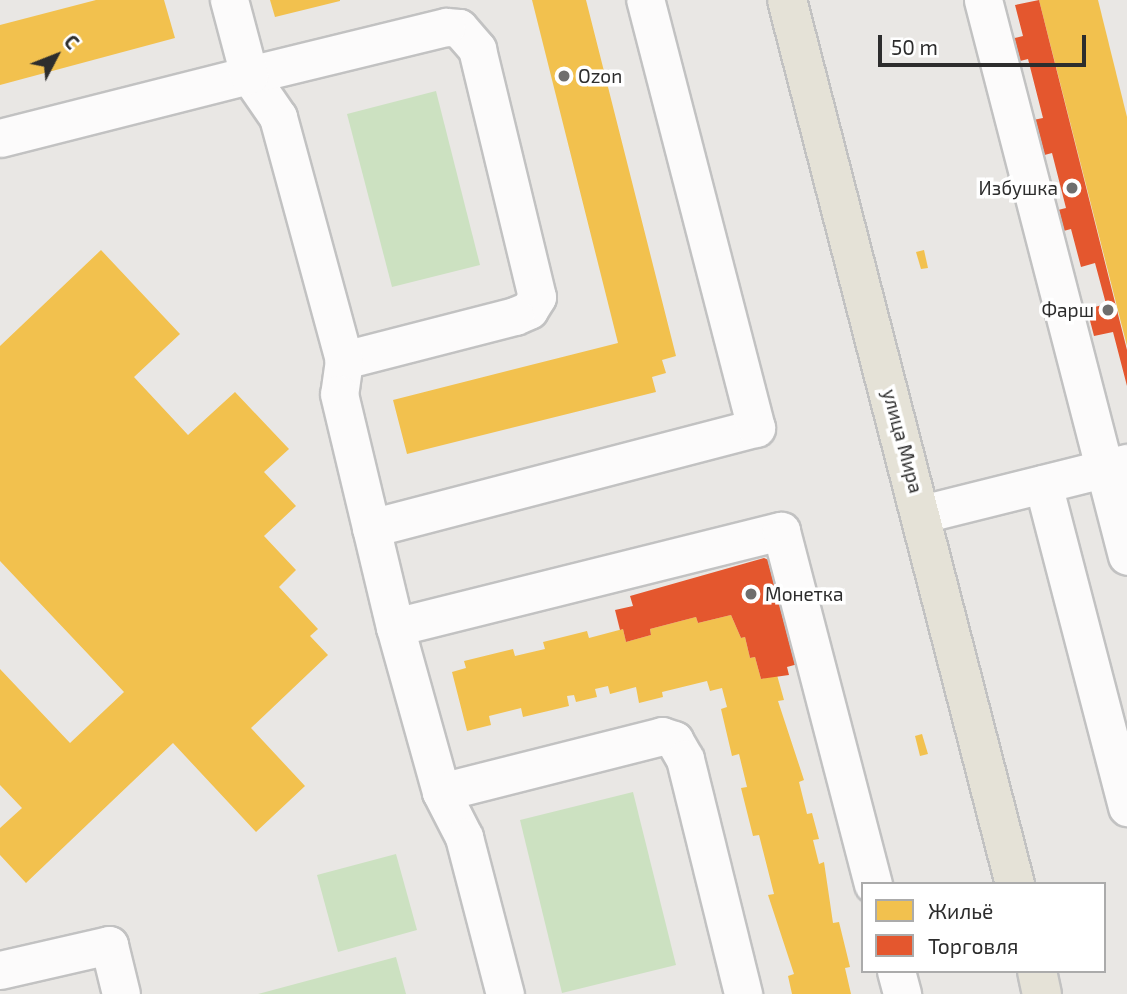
<!DOCTYPE html>
<html>
<head>
<meta charset="utf-8">
<style>
	body { margin:0 }
	#map { position:relative; width:1127px; height:994px; overflow:hidden; background:#e9e7e4; font-family:"Exo 2",sans-serif }
	div>[style] { position:absolute }
	.green>* { inset:0; background:#cce1c1 }
	.homes>* { inset:0; background:#f2c14e }
	.shops>* { inset:0; background:#e4572e }
	.roads { filter:drop-shadow(2px 0 #c2c2c2) drop-shadow(-2px 0 #c2c2c2) drop-shadow(0 2px #c2c2c2) drop-shadow(0 -2px #c2c2c2) }
	.minor>* { height:37px; margin:-18.5px; padding:0 18.5px; transform-origin:18.5px; border-radius:18.5px; background:#fcfbfb }
	.major>* { height:38px; margin:-19px; padding:0 19px; transform-origin:19px; border-radius:19px; background:#e5e2d7 }
	.dots>* { width:19px; height:19px; translate:-50% -50%; box-sizing:border-box; border:4px solid #fff; border-radius:50% }
	span { translate:-50% -50%; white-space:nowrap; text-align:center; line-height:1.15; -webkit-text-stroke:7px #fff; paint-order:stroke }
	.poi-label { font-size:19px; color:#2d2d2d }
	.left { translate:0 -50%; text-align:left }
	.right { translate:-100% -50%; text-align:right }
	.street-label { font-size:19px; color:#2d2d2d }
	.legend { position:absolute; left:861px; top:882px; width:245px; height:91px; box-sizing:border-box; background:#fff; border:2px solid #ababab; margin:0; padding:9px 12px; list-style:none; font-size:21px; color:#2d2d2d }
	.legend li { display:flex; align-items:center; gap:14px; height:35px }
	.legend b { width:35px; border:2px solid #ababab }
	.north { position:absolute; left:21px; top:21px; width:70px; height:70px; -webkit-text-stroke:5px #fff; paint-order:stroke; rotate:48deg; font-size:19px; font-weight:700; line-height:28px; text-align:center; color:#2d2d2d }
	.north::after { content:''; display:block; margin:auto; width:24px; height:32px; background:#2d2d2d; clip-path:polygon(50% 0,100% 100%,50% 72%,0 100%) }
	.scale { position:absolute; left:878px; top:35px; width:208px; height:32px; box-sizing:border-box; border:4px solid #2d2d2d; border-top:0; padding-left:9px; font-size:21px; line-height:24px; white-space:nowrap; color:#2d2d2d; -webkit-text-stroke:5px #fff; paint-order:stroke }
</style>
</head>
<body>
<div id="map">
	<div class="green">
		<i style="clip-path:polygon(436px 91px,480px 265px,392px 287px,347px 114px)"></i>
		<i style="clip-path:polygon(633px 792px,676px 965px,562px 993px,520px 820px)"></i>
		<i style="clip-path:polygon(396px 854px,417px 930px,338px 952px,317px 875px)"></i>
		<i style="clip-path:polygon(396px 957px,406px 994px,258px 994px)"></i>
	</div>
	<div class="homes">
		<i style="clip-path:polygon(96px 0,164px 0,175px 38px,0 85px,0 25px)"></i>
		<i style="clip-path:polygon(270px 0,340px 0,340px 1px,275px 17px)"></i>
		<i style="clip-path:polygon(532px 0,586px 0,676px 356px,662px 360px,666px 373px,652px 377px,656px 392px,407px 454px,393px 400px,618px 343px)"></i>
		<i style="clip-path:polygon(1039px 0,1098px 0,1127px 117px,1127px 346px)"></i>
		<i style="clip-path:polygon(101px 250px,180px 334px,134px 377px,188px 435px,235px 392px,289px 449px,264px 472px,296px 506px,264px 536px,296px 570px,279px 587px,318px 629px,310px 636px,328px 655px,251px 728px,305px 786px,256px 832px,173px 743px,26px 883px,0 855px,0 828px,22px 808px,0 785px,0 669px,70px 743px,124px 692px,0 561px,0 346px)"></i>
		<i style="clip-path:polygon(924px 250px,928px 268px,921px 269px,916px 252px)"></i>
		<i style="clip-path:polygon(731px 615px,741px 638px,745px 637px,750px 658px,755px 657px,761px 679px,777px 675px,784px 700px,778px 701px,804px 780px,799px 782px,807px 814px,812px 813px,819px 839px,813px 840px,819px 864px,824px 862px,833px 923px,839px 922px,850px 967px,845px 968px,851px 994px,792px 994px,788px 976px,794px 974px,768px 895px,774px 894px,759px 835px,753px 836px,741px 788px,747px 787px,739px 754px,732px 756px,721px 709px,727px 707px,722px 688px,710px 691px,707px 681px,662px 692px,663px 697px,639px 703px,636px 687px,610px 694px,608px 686px,595px 689px,597px 697px,576px 702px,574px 695px,567px 696px,569px 706px,523px 717px,521px 708px,489px 716px,491px 725px,467px 731px,452px 672px,466px 668px,464px 661px,513px 649px,515px 656px,545px 649px,543px 642px,587px 631px,589px 638px,623px 629px,626px 642px,651px 635px,650px 629px,696px 617px,698px 623px)"></i>
		<i style="clip-path:polygon(922px 734px,928px 754px,920px 756px,915px 736px)"></i>
	</div>
	<div class="shops">
		<i style="clip-path:polygon(1039px 0,1127px 350px,1127px 386px,1113px 332px,1094px 336px,1087px 309px,1106px 304px,1095px 263px,1081px 267px,1071px 229px,1056px 233px,1050px 212px,1066px 208px,1052px 153px,1037px 157px,1028px 121px,1043px 118px,1028px 59px,1012px 63px,1006px 40px,1023px 36px,1015px 5px)"></i>
		<i style="clip-path:polygon(764px 558px,771px 561px,798px 664px,787px 667px,789px 675px,761px 679px,755px 657px,750px 658px,745px 637px,741px 638px,731px 615px,698px 623px,696px 617px,650px 629px,651px 635px,626px 642px,623px 629px,620px 630px,615px 610px,633px 606px,630px 596px)"></i>
	</div>
	<div class="roads">
		<div class="minor">
			<i style="left:983px;top:0;width:574px;rotate:75.48deg"></i>
			<i style="left:446px;top:27px;width:13px;rotate:4deg"></i>
			<i style="left:459px;top:28px;width:28px;rotate:49deg"></i>
			<i style="left:477px;top:49px;width:255px;rotate:76.4deg"></i>
			<i style="left:537px;top:297px;width:15px;rotate:122deg"></i>
			<i style="left:529px;top:310px;width:15px;rotate:157deg"></i>
			<i style="left:515px;top:316px;width:177px;rotate:165.6deg"></i>
			<i style="left:344px;top:360px;width:252px;rotate:-105.2deg"></i>
			<i style="left:278px;top:117px;width:51px;rotate:-124.6deg"></i>
			<i style="left:249px;top:75px;width:203px;rotate:-13.7deg"></i>
			<i style="left:0;top:138px;width:257px;rotate:-14.2deg"></i>
			<i style="left:249px;top:75px;width:78px;rotate:-104.9deg"></i>
			<i style="left:344px;top:360px;width:34px;rotate:98deg"></i>
			<i style="left:339px;top:394px;width:240px;rotate:76.5deg"></i>
			<i style="left:395px;top:627px;width:171px;rotate:74.4deg"></i>
			<i style="left:441px;top:792px;width:51px;rotate:62.9deg"></i>
			<i style="left:464px;top:837px;width:162px;rotate:75.4deg"></i>
			<i style="left:1043px;top:484px;width:334px;rotate:75.4deg"></i>
			<i style="left:922px;top:514px;width:211px;rotate:-14deg"></i>
			<i style="left:371px;top:528px;width:398px;rotate:-14.6deg"></i>
			<i style="left:756px;top:428px;width:442px;rotate:-104.5deg"></i>
			<i style="left:395px;top:627px;width:398px;rotate:-14deg"></i>
			<i style="left:781px;top:531px;width:365px;rotate:75.4deg"></i>
			<i style="left:441px;top:792px;width:228px;rotate:-14.2deg"></i>
			<i style="left:662px;top:736px;width:13px;rotate:18deg"></i>
			<i style="left:674px;top:740px;width:22px;rotate:60deg"></i>
			<i style="left:685px;top:759px;width:242px;rotate:76.1deg"></i>
			<i style="left:0;top:970px;width:112px;rotate:-12.9deg"></i>
			<i style="left:109px;top:945px;width:50px;rotate:76.2deg"></i>
			<i style="left:896px;top:971px;width:24px;rotate:75deg"></i>
		</div>
		<div class="major">
			<i style="left:787px;top:0;width:913px;rotate:75.54deg"></i>
			<i style="left:1037px;top:971px;width:24px;rotate:78deg"></i>
		</div>
	</div>
	<div class="dots">
		<i style="left:564px;top:76px;background:#6f6e6d"></i>
		<i style="left:1072px;top:188px;background:#6f6e6d"></i>
		<i style="left:1108px;top:310px;background:#6f6e6d"></i>
		<i style="left:751px;top:594px;background:#6f6e6d"></i>
	</div>
	<div class="poi-label">
		<span class="left" style="left:578px;top:76px">Ozon</span>
		<span class="right" style="left:1058px;top:188px">Избушка</span>
		<span class="right" style="left:1094px;top:310px">Фарш</span>
		<span class="left" style="left:765px;top:594px">Монетка</span>
	</div>
	<div class="street-label">
		<span style="left:903px;top:441px;rotate:75deg">улица Мира</span>
	</div>
	<ul class="legend">
	<li><b style="height:19px;background:#f2c14e"></b>Жильё</li>
	<li><b style="height:19px;background:#e4572e"></b>Торговля</li>
	</ul>
	<div class="north">С</div>
	<div class="scale">50 m</div>
</div>
</body>
</html>
